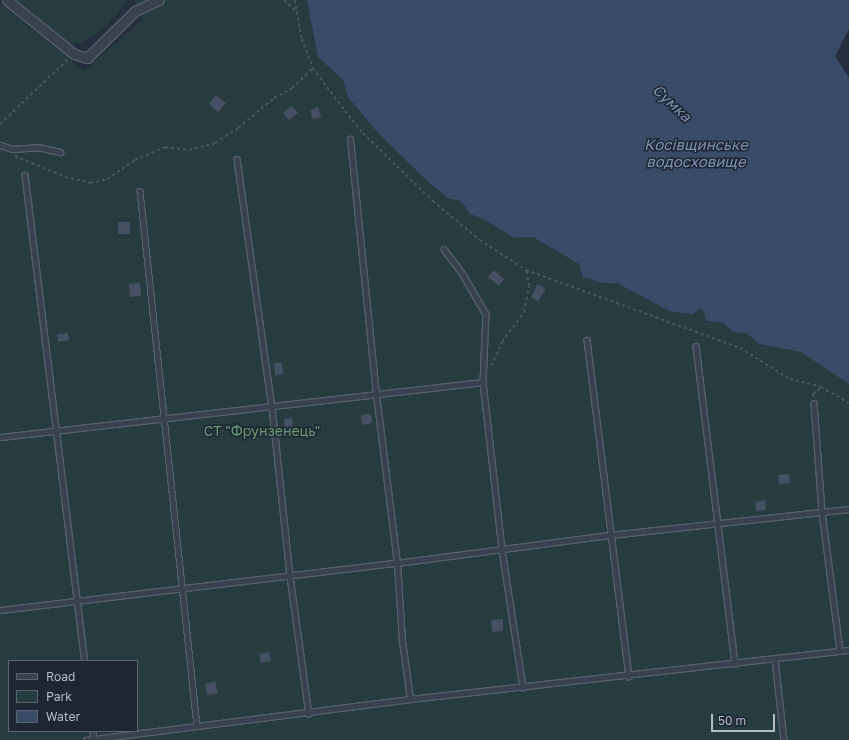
<!DOCTYPE html>
<html>
<head>
<meta charset="utf-8">
<style>
	body { margin:0 }
	#map { position:relative; width:849px; height:740px; overflow:hidden; background:#242f3e; font-family:"Golos Text",sans-serif }
	div>[style] { position:absolute }
	.green>* { inset:0; background:#263c3f }
	.water>* { inset:0; background:#394c67 }
	.building>* { inset:0; background:#455162 }
	.path>* { height:1.5px; margin-top:-0.75px; transform-origin:0; background:repeating-linear-gradient(90deg,#44595c 0 3px,transparent 0 6px) }
	.roads { filter:drop-shadow(1px 0 #565f6c) drop-shadow(-1px 0 #565f6c) drop-shadow(0 1px #565f6c) drop-shadow(0 -1px #565f6c) }
	.service>* { height:4.5px; margin:-2.25px; padding:0 2.25px; transform-origin:2.25px; border-radius:2.25px; background:#38414e }
	.minor>* { height:9px; margin:-4.5px; padding:0 4.5px; transform-origin:4.5px; border-radius:4.5px; background:#38414e }
	span { translate:-50% -50%; white-space:nowrap; text-align:center; line-height:1.15; -webkit-text-stroke:3px #1d2633; paint-order:stroke }
	.park-label { font-size:14px; color:#6b9a76 }
	.water-label { font-size:15px; color:#7c92b1; font-style:italic }
	.legend { position:absolute; left:8px; top:660px; width:130px; height:72px; box-sizing:border-box; background:#1d2633; border:1px solid #59626f; margin:0; padding:5px 7px; list-style:none; font-size:12px; color:#b4bcc9 }
	.legend li { display:flex; align-items:center; gap:8px; height:20px }
	.legend b { width:20px; border:1px solid #59626f }
	.scale { position:absolute; left:711px; top:714px; width:64px; height:18px; box-sizing:border-box; border:2px solid #b4bcc9; border-top:0; padding-left:5px; font-size:12px; line-height:14px; white-space:nowrap; color:#b4bcc9; -webkit-text-stroke:3px #1d2633; paint-order:stroke }
</style>
</head>
<body>
<div id="map">
	<div class="green">
		<i style="clip-path:polygon(17px 0,128px 0,108px 25px,86px 41px,72px 45px)"></i>
		<i style="clip-path:polygon(evenodd,134px 0,307px 0,318px 57px,343px 80px,348px 97px,378px 133px,426px 180px,448px 198px,461px 201px,470px 214px,485px 220px,514px 238px,533px 237px,579px 264px,603px 283px,617px 283px,669px 311px,701px 308px,707px 321px,723px 323px,733px 332px,745px 333px,759px 344px,801px 352px,849px 384px,849px 740px,0 740px,0 3px,84px 71px,143px 20px,134px 0,9px 661px,137px 661px,137px 731px,9px 731px,9px 661px)"></i>
	</div>
	<div class="water">
		<i style="clip-path:polygon(307px 0,849px 0,849px 29px,835px 56px,849px 78px,849px 384px,801px 352px,759px 344px,746px 333px,733px 332px,723px 323px,707px 321px,701px 308px,693px 314px,669px 311px,617px 283px,603px 283px,583px 277px,579px 264px,533px 237px,514px 238px,485px 220px,470px 214px,461px 201px,448px 198px,426px 180px,378px 133px,348px 97px,343px 80px,318px 57px)"></i>
	</div>
	<div class="building">
		<i style="clip-path:polygon(216px 95px,226px 103px,218px 112px,209px 104px)"></i>
		<i style="clip-path:polygon(292px 106px,298px 113px,289px 120px,283px 113px)"></i>
		<i style="clip-path:polygon(318px 107px,321px 117px,313px 119px,310px 110px)"></i>
		<i style="clip-path:polygon(118px 222px,130px 222px,130px 234px,118px 234px)"></i>
		<i style="clip-path:polygon(494px 270px,504px 279px,499px 286px,488px 277px)"></i>
		<i style="clip-path:polygon(140px 283px,141px 296px,130px 297px,129px 284px)"></i>
		<i style="clip-path:polygon(538px 284px,546px 289px,538px 301px,531px 297px)"></i>
		<i style="clip-path:polygon(68px 333px,69px 340px,58px 342px,57px 334px)"></i>
		<i style="clip-path:polygon(274px 363px,282px 363px,283px 374px,275px 375px)"></i>
		<i style="clip-path:polygon(371px 414px,372px 423px,362px 425px,361px 415px)"></i>
		<i style="clip-path:polygon(292px 418px,293px 430px,285px 431px,284px 419px)"></i>
		<i style="clip-path:polygon(789px 474px,790px 483px,779px 484px,778px 475px)"></i>
		<i style="clip-path:polygon(765px 500px,766px 510px,756px 511px,755px 502px)"></i>
		<i style="clip-path:polygon(503px 619px,503px 631px,492px 632px,491px 620px)"></i>
		<i style="clip-path:polygon(269px 652px,271px 661px,261px 663px,259px 654px)"></i>
		<i style="clip-path:polygon(215px 681px,218px 693px,207px 695px,205px 684px)"></i>
	</div>
	<div class="path">
		<i style="left:284px;top:0;width:18px;rotate:41deg"></i>
		<i style="left:295px;top:0;width:40px;rotate:80deg"></i>
		<i style="left:302px;top:39px;width:31px;rotate:69deg"></i>
		<i style="left:313px;top:68px;width:54px;rotate:53.3deg"></i>
		<i style="left:345px;top:111px;width:28px;rotate:51deg"></i>
		<i style="left:363px;top:133px;width:98px;rotate:44.2deg"></i>
		<i style="left:433px;top:201px;width:61px;rotate:39.7deg"></i>
		<i style="left:480px;top:240px;width:55px;rotate:33.1deg"></i>
		<i style="left:526px;top:270px;width:228px;rotate:20deg"></i>
		<i style="left:740px;top:348px;width:59px;rotate:31.8deg"></i>
		<i style="left:790px;top:379px;width:32px;rotate:14deg"></i>
		<i style="left:821px;top:387px;width:32px;rotate:30deg"></i>
		<i style="left:0;top:124px;width:94px;rotate:-43.7deg"></i>
		<i style="left:15px;top:156px;width:54px;rotate:22.8deg"></i>
		<i style="left:65px;top:177px;width:26px;rotate:13deg"></i>
		<i style="left:90px;top:183px;width:17px;rotate:-13deg"></i>
		<i style="left:107px;top:179px;width:34px;rotate:-34deg"></i>
		<i style="left:135px;top:160px;width:33px;rotate:-23deg"></i>
		<i style="left:165px;top:147px;width:24px;rotate:7deg"></i>
		<i style="left:189px;top:150px;width:27px;rotate:-15deg"></i>
		<i style="left:215px;top:143px;width:27px;rotate:-33deg"></i>
		<i style="left:238px;top:128px;width:47px;rotate:-39.8deg"></i>
		<i style="left:274px;top:98px;width:21px;rotate:-29deg"></i>
		<i style="left:292px;top:88px;width:29px;rotate:-44deg"></i>
		<i style="left:491px;top:366px;width:26px;rotate:-65deg"></i>
		<i style="left:502px;top:342px;width:37px;rotate:-54deg"></i>
		<i style="left:524px;top:312px;width:26px;rotate:-79deg"></i>
		<i style="left:529px;top:286px;width:16px;rotate:-101deg"></i>
		<i style="left:813px;top:397px;width:3px;rotate:-90deg"></i>
		<i style="left:813px;top:394px;width:11px;rotate:-41deg"></i>
	</div>
	<div class="roads">
		<div class="service">
			<i style="left:0;top:145px;width:13px;rotate:18deg"></i>
			<i style="left:12px;top:149px;width:26px;rotate:-4deg"></i>
			<i style="left:38px;top:147px;width:23px;rotate:13deg"></i>
			<i style="left:237px;top:159px;width:250px;rotate:82deg"></i>
			<i style="left:272px;top:407px;width:170px;rotate:83.9deg"></i>
			<i style="left:290px;top:576px;width:139px;rotate:82.2deg"></i>
			<i style="left:25px;top:175px;width:490px;rotate:83deg"></i>
			<i style="left:140px;top:191px;width:538px;rotate:83.92deg"></i>
			<i style="left:444px;top:249px;width:30px;rotate:53deg"></i>
			<i style="left:462px;top:273px;width:48px;rotate:59.7deg"></i>
			<i style="left:486px;top:314px;width:68px;rotate:92.5deg"></i>
			<i style="left:483px;top:382px;width:169px;rotate:83.5deg"></i>
			<i style="left:502px;top:550px;width:139px;rotate:81.3deg"></i>
			<i style="left:587px;top:340px;width:339px;rotate:82.9deg"></i>
			<i style="left:696px;top:346px;width:320px;rotate:83deg"></i>
			<i style="left:814px;top:403px;width:109px;rotate:85.8deg"></i>
			<i style="left:822px;top:512px;width:140px;rotate:82.6deg"></i>
			<i style="left:0;top:437px;width:486px;rotate:-6.5deg"></i>
			<i style="left:0;top:610px;width:400px;rotate:-6.8deg"></i>
			<i style="left:397px;top:563px;width:169px;rotate:-97.1deg"></i>
			<i style="left:376px;top:395px;width:257px;rotate:-95.8deg"></i>
			<i style="left:775px;top:659px;width:81px;rotate:83.7deg"></i>
			<i style="left:410px;top:699px;width:59px;rotate:-97.9deg"></i>
			<i style="left:402px;top:641px;width:78px;rotate:-93.7deg"></i>
			<i style="left:397px;top:563px;width:215px;rotate:-7.5deg"></i>
			<i style="left:610px;top:535px;width:240px;rotate:-6.2deg"></i>
			<i style="left:93px;top:731px;width:8px;rotate:83deg"></i>
			<i style="left:86px;top:740px;width:327px;rotate:-7.2deg"></i>
			<i style="left:410px;top:699px;width:442px;rotate:-6.4deg"></i>
		</div>
		<div class="minor">
			<i style="left:7px;top:0;width:86px;rotate:38.9deg"></i>
			<i style="left:74px;top:54px;width:14px;rotate:17deg"></i>
			<i style="left:87px;top:58px;width:67px;rotate:-44.4deg"></i>
			<i style="left:135px;top:11px;width:26px;rotate:-25deg"></i>
		</div>
	</div>
	<div class="park-label">
		<span style="left:262px;top:431px">СТ "Фрунзенець"</span>
	</div>
	<div class="water-label">
		<span style="left:672px;top:103px;rotate:43deg">Сумка</span>
		<span style="left:696px;top:153px">Косівщинське<br>водосховище</span>
	</div>
	<ul class="legend">
	<li><b style="height:5px;background:#38414e"></b>Road</li>
	<li><b style="height:11px;background:#263c3f"></b>Park</li>
	<li><b style="height:11px;background:#394c67"></b>Water</li>
	</ul>
	<div class="scale">50 m</div>
</div>
</body>
</html>
